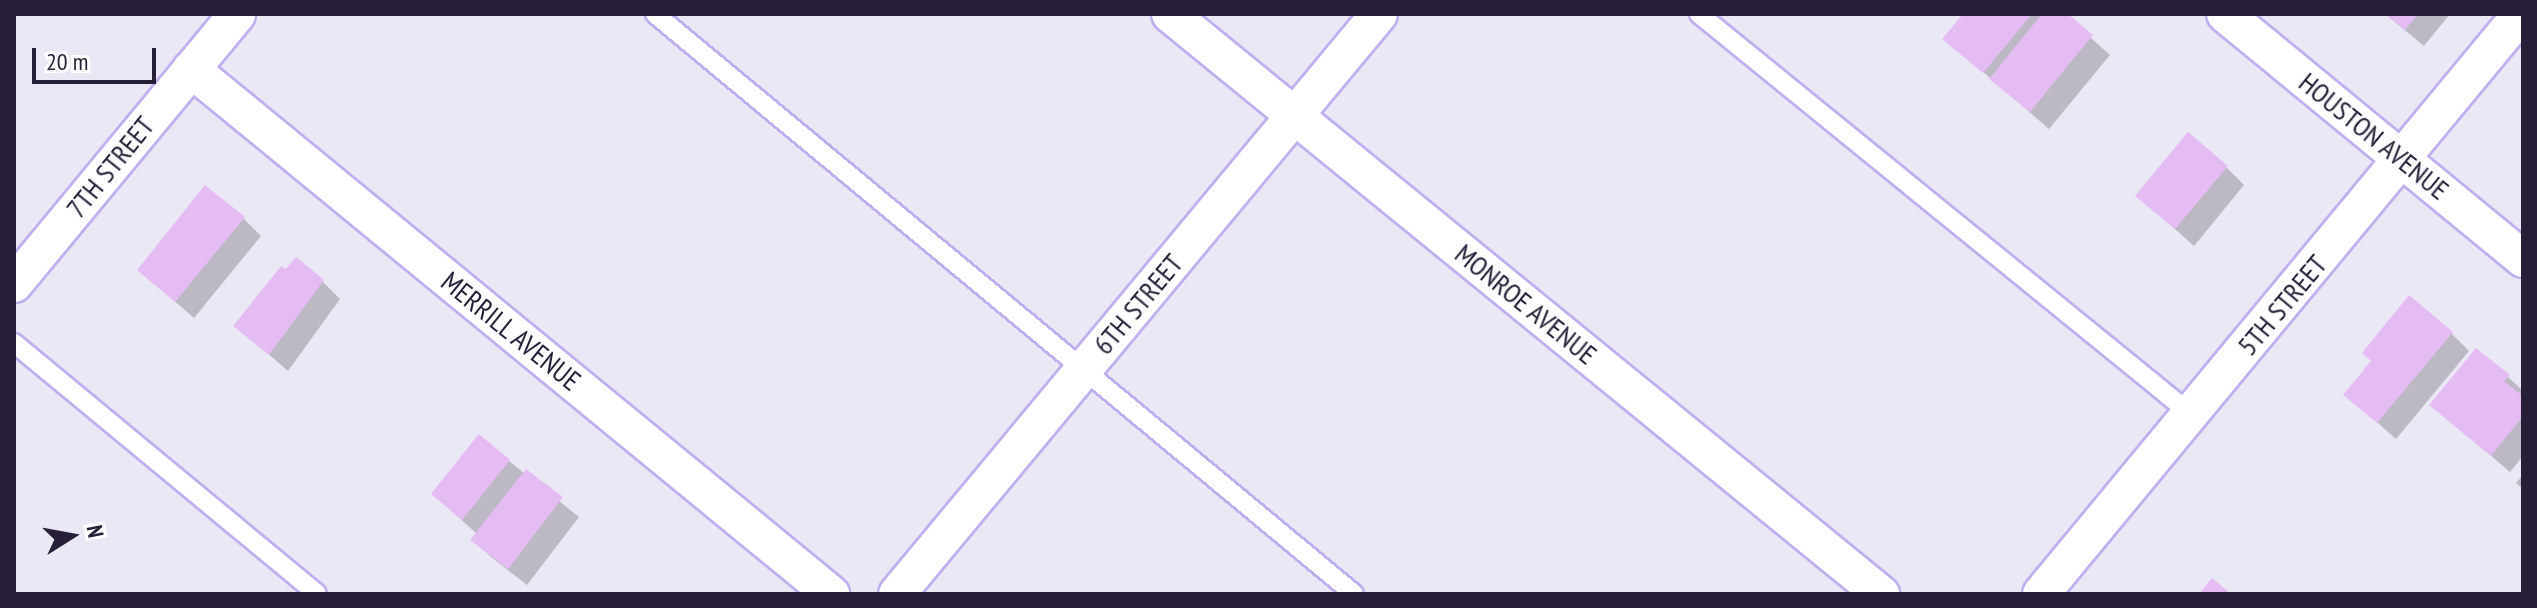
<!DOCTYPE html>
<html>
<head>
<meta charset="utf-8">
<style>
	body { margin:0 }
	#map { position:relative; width:2537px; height:608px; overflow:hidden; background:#ebe8f5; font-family:"PT Sans Narrow",sans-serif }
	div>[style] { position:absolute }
	.shadow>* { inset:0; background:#0003 }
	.building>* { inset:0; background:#e5bbf4 }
	.roads { filter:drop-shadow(2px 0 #c0afee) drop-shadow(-2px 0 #c0afee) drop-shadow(0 2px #c0afee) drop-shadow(0 -2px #c0afee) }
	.service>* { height:18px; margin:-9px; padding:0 9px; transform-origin:9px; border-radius:9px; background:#fff }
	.minor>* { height:36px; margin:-18px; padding:0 18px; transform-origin:18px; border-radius:18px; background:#fff }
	span { translate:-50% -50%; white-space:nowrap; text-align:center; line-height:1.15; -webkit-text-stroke:7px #fff; paint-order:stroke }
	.street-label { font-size:28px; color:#261f37 }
	.frame { position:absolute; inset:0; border:16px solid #261f37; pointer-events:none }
	.north { position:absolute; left:32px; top:496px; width:80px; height:80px; -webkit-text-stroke:6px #fff; paint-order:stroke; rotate:79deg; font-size:22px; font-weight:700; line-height:32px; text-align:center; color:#261f37 }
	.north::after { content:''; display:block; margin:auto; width:28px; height:36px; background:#261f37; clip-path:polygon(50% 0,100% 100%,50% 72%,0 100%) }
	.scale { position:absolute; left:32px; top:48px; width:124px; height:36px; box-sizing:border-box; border:4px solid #261f37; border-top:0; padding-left:10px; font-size:24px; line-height:28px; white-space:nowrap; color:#261f37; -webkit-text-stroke:6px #fff; paint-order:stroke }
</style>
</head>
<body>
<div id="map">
	<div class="shadow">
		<i style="clip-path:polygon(1965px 14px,2064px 14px,2110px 55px,2049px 129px,1945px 39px)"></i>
		<i style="clip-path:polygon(2385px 14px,2450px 14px,2424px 46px)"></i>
		<i style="clip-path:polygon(2226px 167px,2244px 185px,2194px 246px,2138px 196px)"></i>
		<i style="clip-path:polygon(243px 218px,261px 236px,194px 318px,139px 270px)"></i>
		<i style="clip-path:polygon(322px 281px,340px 299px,288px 371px,236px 326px)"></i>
		<i style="clip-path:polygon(2451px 333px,2469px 351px,2396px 439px,2346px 395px,2374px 362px)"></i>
		<i style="clip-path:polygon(2508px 377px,2523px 391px,2523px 456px,2510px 472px,2432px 405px)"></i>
		<i style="clip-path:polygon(479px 437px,579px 517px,527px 585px,491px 557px,473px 539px,477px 534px,433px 494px)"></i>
		<i style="clip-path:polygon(2523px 475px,2523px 489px,2516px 483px)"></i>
	</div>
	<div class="building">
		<i style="clip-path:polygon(1963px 14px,2032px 14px,1983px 73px,1942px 39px)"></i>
		<i style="clip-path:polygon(2042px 14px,2068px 14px,2093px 35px,2030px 112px,1989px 79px)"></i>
		<i style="clip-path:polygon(2386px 14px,2418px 14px,2405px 30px)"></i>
		<i style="clip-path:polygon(2188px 132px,2228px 166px,2175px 229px,2135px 196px)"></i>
		<i style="clip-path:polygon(205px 185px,245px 217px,175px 302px,137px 270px)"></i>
		<i style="clip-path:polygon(296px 257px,324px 280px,269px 355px,233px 326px,281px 266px,286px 269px)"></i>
		<i style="clip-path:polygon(2409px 295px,2453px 332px,2377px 423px,2343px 395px,2371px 361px,2362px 353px)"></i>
		<i style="clip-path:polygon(2476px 348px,2510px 375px,2504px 381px,2523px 396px,2523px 416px,2491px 456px,2429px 405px)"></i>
		<i style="clip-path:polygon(479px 434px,510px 460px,462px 520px,431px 494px)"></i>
		<i style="clip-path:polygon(526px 469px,563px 497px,508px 569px,470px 540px)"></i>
		<i style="clip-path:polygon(2212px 578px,2231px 594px,2199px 594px)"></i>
	</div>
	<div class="roads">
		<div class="service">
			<i style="left:655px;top:14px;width:908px;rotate:39.68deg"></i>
			<i style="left:1699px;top:14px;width:634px;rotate:39.11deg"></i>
			<i style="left:14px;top:343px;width:393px;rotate:39.6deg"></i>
		</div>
		<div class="minor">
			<i style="left:1170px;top:14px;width:918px;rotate:39.21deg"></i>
			<i style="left:2225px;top:14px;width:386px;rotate:39.4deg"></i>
			<i style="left:191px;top:69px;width:828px;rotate:39.36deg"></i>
			<i style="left:14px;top:284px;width:350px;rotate:-50.4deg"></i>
			<i style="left:897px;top:594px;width:754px;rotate:-50.27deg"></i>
			<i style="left:2041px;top:594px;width:753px;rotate:-50.39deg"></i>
		</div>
	</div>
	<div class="street-label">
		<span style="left:2374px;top:136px;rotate:39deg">HOUSTON AVENUE</span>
		<span style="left:110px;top:167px;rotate:-51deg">7TH STREET</span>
		<span style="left:1138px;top:304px;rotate:-50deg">6TH STREET</span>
		<span style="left:1526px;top:304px;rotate:39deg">MONROE AVENUE</span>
		<span style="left:2282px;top:305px;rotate:-50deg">5TH STREET</span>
		<span style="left:511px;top:331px;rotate:39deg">MERRILL AVENUE</span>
	</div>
	<div class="frame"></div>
	<div class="north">N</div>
	<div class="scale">20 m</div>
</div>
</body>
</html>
